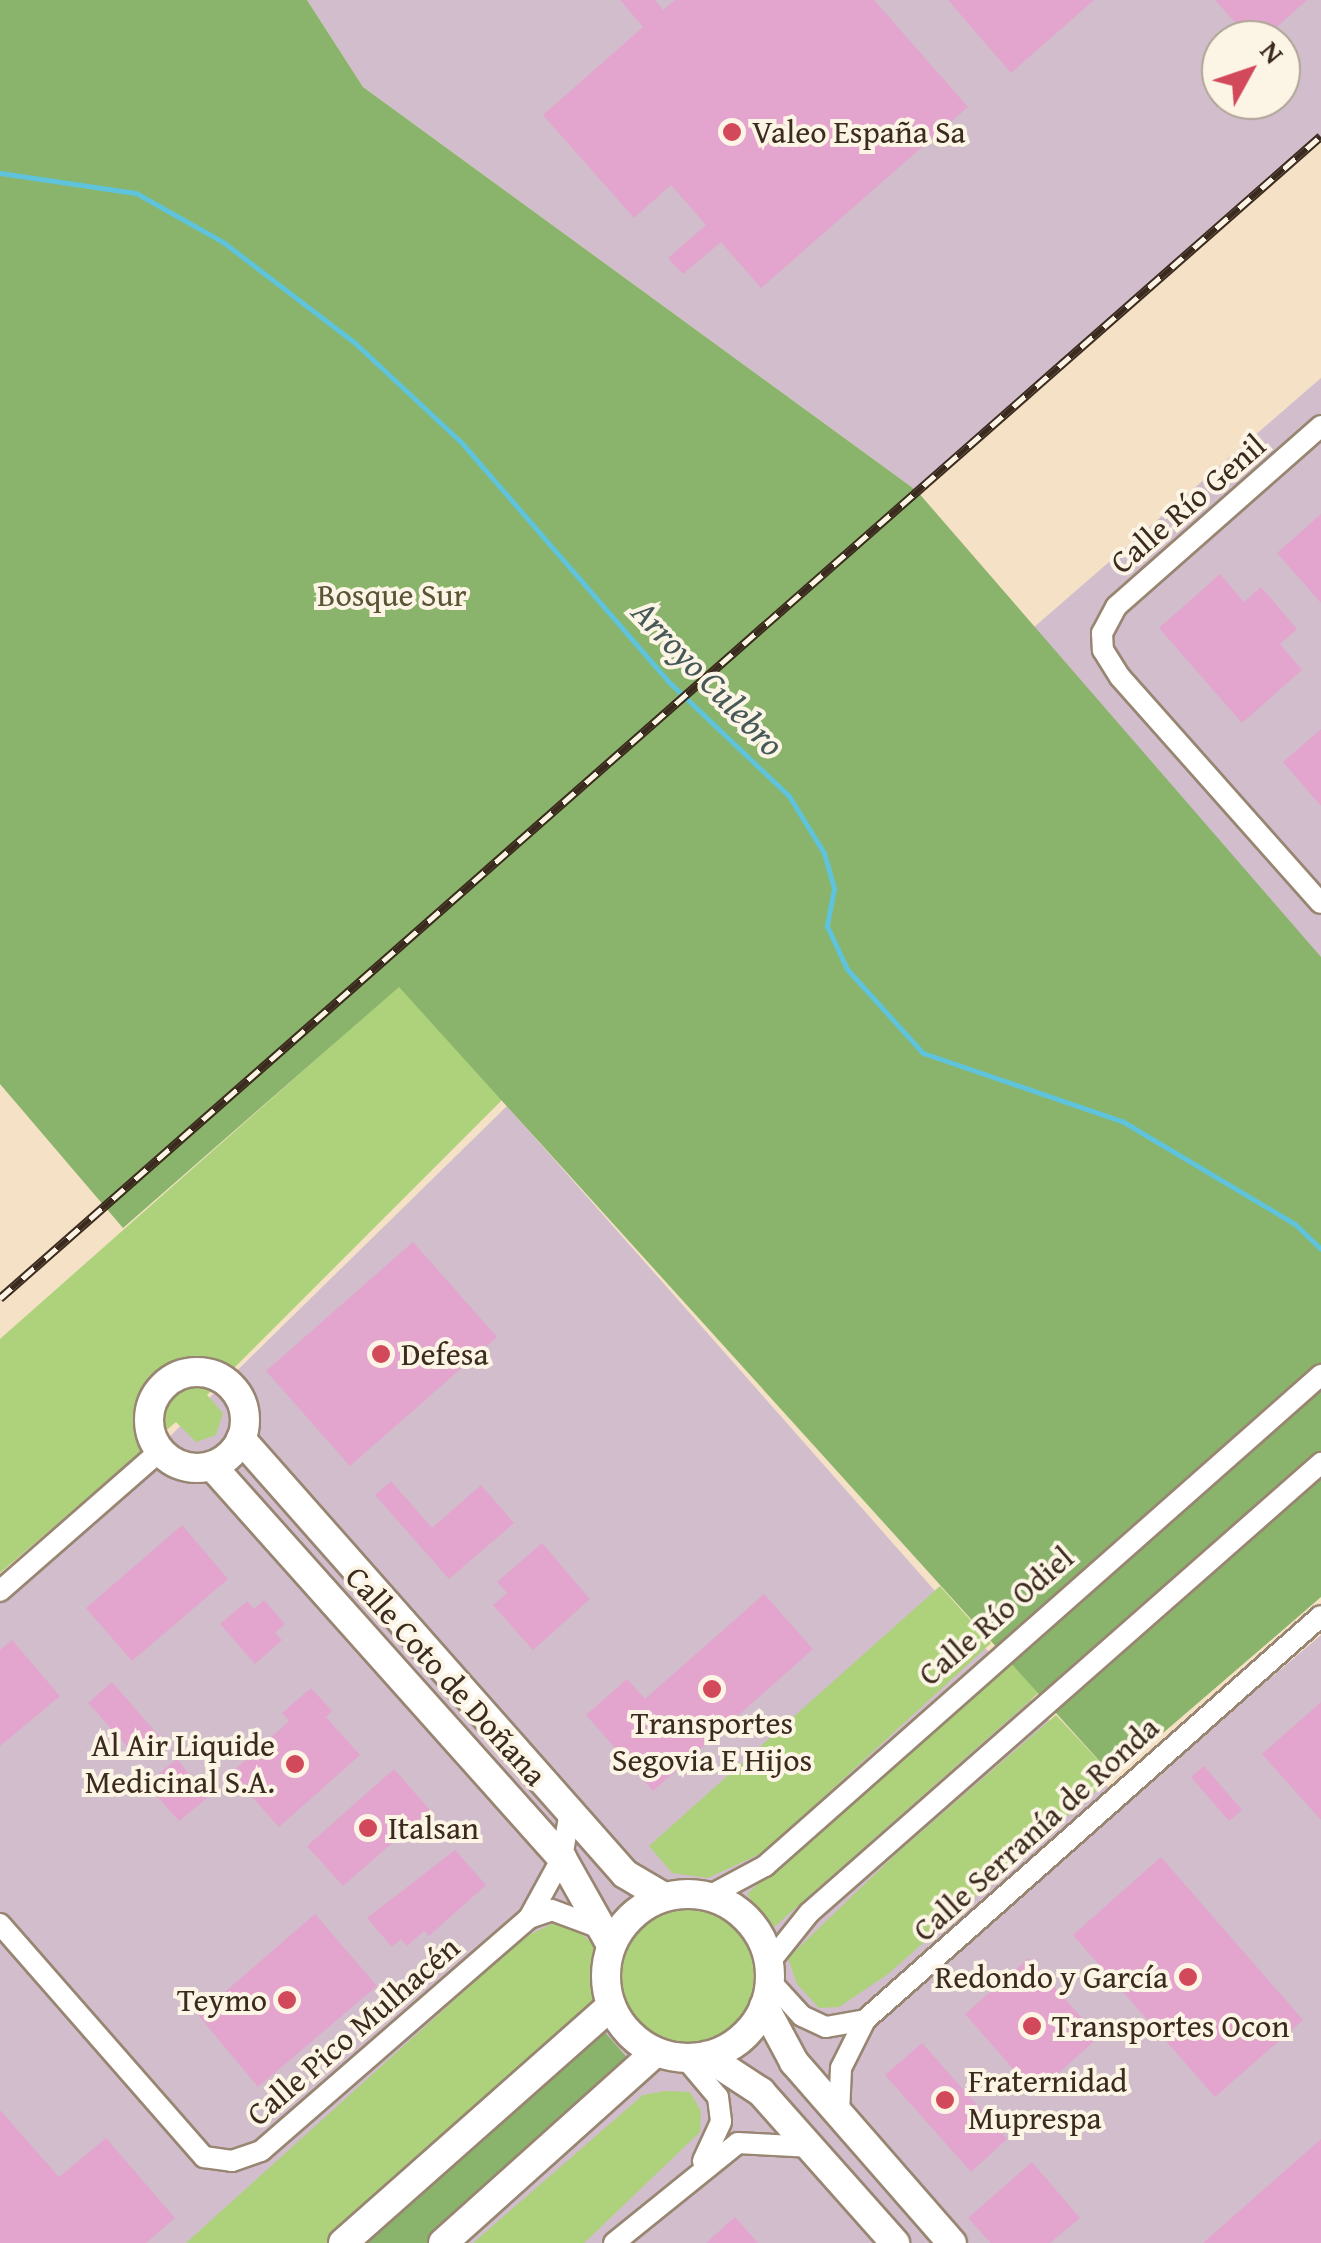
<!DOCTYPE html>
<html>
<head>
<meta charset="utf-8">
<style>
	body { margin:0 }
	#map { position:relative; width:1321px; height:2243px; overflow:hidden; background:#f4e1c6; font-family:"Gentium Book Plus",serif }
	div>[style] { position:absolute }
	.industrial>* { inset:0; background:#d1bdcb }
	.green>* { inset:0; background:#aed27b }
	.round { border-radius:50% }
	.forest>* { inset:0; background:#8ab46b }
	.stream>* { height:5px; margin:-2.5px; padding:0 2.5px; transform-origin:2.5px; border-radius:2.5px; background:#5ec3db }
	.building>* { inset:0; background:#e3a5ce }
	.roads { filter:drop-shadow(2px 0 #988672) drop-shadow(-2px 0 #988672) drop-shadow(0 2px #988672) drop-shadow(0 -2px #988672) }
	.street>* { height:20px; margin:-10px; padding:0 10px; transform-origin:10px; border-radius:10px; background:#fff }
	.secondary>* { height:28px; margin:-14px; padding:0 14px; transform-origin:14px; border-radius:14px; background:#fff }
	.secondary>.ring { margin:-14px; padding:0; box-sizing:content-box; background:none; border:28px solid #fff; border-radius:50% }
	.rail>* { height:9px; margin-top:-4.5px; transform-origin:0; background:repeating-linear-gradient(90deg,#fcf5e5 0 15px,#3b2a1e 0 30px); box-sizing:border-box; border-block:2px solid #3b2a1e }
	.dots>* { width:28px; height:28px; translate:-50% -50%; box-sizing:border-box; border:5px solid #fcf5e5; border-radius:50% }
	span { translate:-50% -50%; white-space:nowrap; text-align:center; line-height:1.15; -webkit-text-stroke:8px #fcf5e5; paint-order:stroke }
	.poi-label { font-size:32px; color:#3b2a1e }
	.left { translate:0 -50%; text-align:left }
	.right { translate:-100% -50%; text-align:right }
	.street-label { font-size:32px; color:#3b2a1e }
	.park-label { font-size:32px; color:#585435 }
	.water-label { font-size:35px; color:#465857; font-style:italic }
	.north { position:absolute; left:1201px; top:20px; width:100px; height:100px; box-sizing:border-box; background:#fcf5e5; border:2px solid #afa495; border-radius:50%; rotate:50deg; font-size:28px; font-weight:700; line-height:40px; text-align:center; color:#3b2a1e }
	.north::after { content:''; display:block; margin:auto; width:35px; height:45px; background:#d1495b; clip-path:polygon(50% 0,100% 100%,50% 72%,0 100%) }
</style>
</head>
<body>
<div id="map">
	<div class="industrial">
		<i style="clip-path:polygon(evenodd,307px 0,1321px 0,1321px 138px,917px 491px,363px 87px,307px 0,1221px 40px,1281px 40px,1281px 100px,1221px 100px,1221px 40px)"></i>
		<i style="clip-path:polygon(1321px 378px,1321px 961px,1025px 635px)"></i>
		<i style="clip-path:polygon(507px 1106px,1123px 1804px,1321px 1635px,1321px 2243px,0 2243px,0 1576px,157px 1449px)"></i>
	</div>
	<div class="green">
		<i style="clip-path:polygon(399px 986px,502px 1100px,207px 1395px,223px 1413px,216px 1435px,196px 1442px,176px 1422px,0 1573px,0 1339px)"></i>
		<i style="clip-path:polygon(1321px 1390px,1321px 1443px,773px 1928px,747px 1894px)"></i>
		<i style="clip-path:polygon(940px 1586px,991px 1643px,764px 1852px,708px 1878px,672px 1873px,649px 1846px)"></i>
		<i style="clip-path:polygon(1056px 1715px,1113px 1776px,888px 1974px,839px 2007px,819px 2008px,797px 1984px,788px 1958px,898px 1852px)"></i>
		<i class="round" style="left:622px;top:1910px;width:132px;height:132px"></i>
		<i style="clip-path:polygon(562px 1919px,595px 1945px,600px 2004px,329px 2243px,186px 2243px,523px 1938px)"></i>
		<i style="clip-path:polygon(664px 2091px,690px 2092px,701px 2111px,700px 2132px,584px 2243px,473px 2243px,643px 2095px)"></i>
	</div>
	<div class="forest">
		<i style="clip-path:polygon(0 0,307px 0,363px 87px,917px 491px,1321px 957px,1321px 1597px,1113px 1776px,399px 987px,123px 1228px,0 1084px)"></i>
		<i style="clip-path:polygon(602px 2029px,631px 2062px,427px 2243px,360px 2243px)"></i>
	</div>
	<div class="stream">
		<i style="left:0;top:173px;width:137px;rotate:8.4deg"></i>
		<i style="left:136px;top:193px;width:100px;rotate:29.4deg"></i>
		<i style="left:223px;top:242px;width:165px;rotate:37.4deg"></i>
		<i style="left:354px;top:342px;width:146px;rotate:43.1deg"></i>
		<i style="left:461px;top:442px;width:319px;rotate:49.1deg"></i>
		<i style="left:670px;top:683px;width:164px;rotate:43.5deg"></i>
		<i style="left:789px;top:796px;width:67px;rotate:58.4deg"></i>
		<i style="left:824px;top:853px;width:37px;rotate:74deg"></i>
		<i style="left:834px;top:889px;width:38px;rotate:101deg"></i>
		<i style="left:827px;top:926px;width:47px;rotate:65.1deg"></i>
		<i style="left:847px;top:969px;width:113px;rotate:47.9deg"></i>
		<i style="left:923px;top:1053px;width:210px;rotate:18.9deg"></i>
		<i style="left:1122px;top:1121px;width:201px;rotate:30.8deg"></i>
		<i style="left:1295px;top:1224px;width:36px;rotate:44deg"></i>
	</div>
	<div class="building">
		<i style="clip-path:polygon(620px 0,655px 0,663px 10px,675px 0,874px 0,968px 107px,761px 288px,721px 242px,683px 274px,668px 258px,706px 225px,671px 185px,634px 218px,543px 115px,643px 27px)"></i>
		<i style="clip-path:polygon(948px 0,1094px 0,1011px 73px)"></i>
		<i style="clip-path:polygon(1215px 0,1307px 0,1262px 40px,1251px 40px)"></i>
		<i style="clip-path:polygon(1321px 514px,1321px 603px,1277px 553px)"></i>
		<i style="clip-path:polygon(1220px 574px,1244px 602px,1261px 587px,1297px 629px,1280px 644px,1302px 670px,1242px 723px,1159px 628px)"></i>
		<i style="clip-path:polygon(1321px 729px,1321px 806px,1283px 762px)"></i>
		<i style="clip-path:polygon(413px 1242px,497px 1337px,350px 1466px,266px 1371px)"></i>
		<i style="clip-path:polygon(391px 1481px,432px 1528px,481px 1485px,514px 1523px,449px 1579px,375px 1495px)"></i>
		<i style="clip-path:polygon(182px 1525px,228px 1579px,132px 1661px,86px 1608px)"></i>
		<i style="clip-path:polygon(542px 1543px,590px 1599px,533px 1650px,493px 1605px,507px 1593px,497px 1582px)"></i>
		<i style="clip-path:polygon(764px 1594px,813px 1649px,653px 1791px,586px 1715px,627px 1679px,645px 1699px)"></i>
		<i style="clip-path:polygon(264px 1600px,285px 1624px,275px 1633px,282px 1640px,255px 1664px,220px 1624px,247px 1601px,254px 1609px)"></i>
		<i style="clip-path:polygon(12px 1640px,60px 1696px,0 1746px,0 1650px)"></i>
		<i style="clip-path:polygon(112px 1682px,159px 1736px,135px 1755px,88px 1703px)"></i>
		<i style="clip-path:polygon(311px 1688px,332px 1711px,326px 1717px,360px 1755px,279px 1827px,231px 1773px,289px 1721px,282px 1713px)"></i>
		<i style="clip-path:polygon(1321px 1702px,1321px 1820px,1262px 1754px)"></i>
		<i style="clip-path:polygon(177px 1759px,208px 1797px,179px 1821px,146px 1784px)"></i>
		<i style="clip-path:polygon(1204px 1766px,1242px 1810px,1229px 1821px,1191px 1777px)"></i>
		<i style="clip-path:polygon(394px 1769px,430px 1810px,343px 1886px,307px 1846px)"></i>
		<i style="clip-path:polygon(455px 1850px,486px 1885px,429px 1936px,424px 1931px,407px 1946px,401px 1939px,392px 1947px,367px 1918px)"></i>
		<i style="clip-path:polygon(1161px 1857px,1303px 2020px,1215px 2097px,1073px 1935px)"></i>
		<i style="clip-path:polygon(315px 1914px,377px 1986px,258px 2087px,198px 2015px)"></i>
		<i style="clip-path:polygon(1029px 1958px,1099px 2037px,1035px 2094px,965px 2014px)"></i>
		<i style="clip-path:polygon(922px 2043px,1007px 2139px,971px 2172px,885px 2075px)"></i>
		<i style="clip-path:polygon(0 2110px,59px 2177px,106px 2138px,175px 2218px,146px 2243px,0 2243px)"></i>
		<i style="clip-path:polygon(1321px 2139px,1321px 2243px,1203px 2243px)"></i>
		<i style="clip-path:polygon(1032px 2162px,1080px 2218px,1050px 2243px,991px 2243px,968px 2218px)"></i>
		<i style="clip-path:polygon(735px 2217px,758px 2243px,706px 2243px)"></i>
	</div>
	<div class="roads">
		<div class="street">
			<i style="left:1321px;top:426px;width:273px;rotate:138.6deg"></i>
			<i style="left:1116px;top:607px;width:30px;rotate:118deg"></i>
			<i style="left:1102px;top:633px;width:17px;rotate:87deg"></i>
			<i style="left:1103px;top:650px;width:32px;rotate:58deg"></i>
			<i style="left:1120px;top:677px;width:302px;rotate:48.4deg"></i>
			<i style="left:0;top:1591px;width:213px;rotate:-41.2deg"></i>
			<i style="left:709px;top:1896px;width:64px;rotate:-28.2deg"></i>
			<i style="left:765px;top:1866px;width:742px;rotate:-41.45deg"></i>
			<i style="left:529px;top:1918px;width:68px;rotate:-61.2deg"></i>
			<i style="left:562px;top:1858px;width:48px;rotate:-80.3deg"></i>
			<i style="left:0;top:1924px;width:310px;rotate:48.8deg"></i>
			<i style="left:204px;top:2157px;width:28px;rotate:8deg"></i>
			<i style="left:232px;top:2161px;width:31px;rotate:-19deg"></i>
			<i style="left:261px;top:2151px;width:355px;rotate:-41deg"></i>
			<i style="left:529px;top:1918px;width:24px;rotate:-19deg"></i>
			<i style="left:552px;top:1910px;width:54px;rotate:20.4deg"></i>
			<i style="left:769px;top:1963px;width:64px;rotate:-51.3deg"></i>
			<i style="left:809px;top:1913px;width:682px;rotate:-41.31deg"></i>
			<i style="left:770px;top:1981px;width:47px;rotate:47.6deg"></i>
			<i style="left:802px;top:2016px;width:26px;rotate:25deg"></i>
			<i style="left:826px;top:2027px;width:40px;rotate:-10deg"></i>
			<i style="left:685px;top:2058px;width:51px;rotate:49.8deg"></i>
			<i style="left:718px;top:2097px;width:25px;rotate:83deg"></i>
			<i style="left:721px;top:2122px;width:43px;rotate:114.8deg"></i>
			<i style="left:839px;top:2114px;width:46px;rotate:-87.5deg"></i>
			<i style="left:841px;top:2068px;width:54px;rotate:-63.4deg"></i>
			<i style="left:865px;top:2020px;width:609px;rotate:-41.54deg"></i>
			<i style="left:614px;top:2243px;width:159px;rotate:-38.9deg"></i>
			<i style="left:738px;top:2143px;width:73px;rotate:3.1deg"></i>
		</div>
		<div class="secondary">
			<i class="ring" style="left:149px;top:1372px;width:68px;height:68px"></i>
			<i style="left:241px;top:1439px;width:580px;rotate:48.56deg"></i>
			<i style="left:625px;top:1874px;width:45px;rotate:30.5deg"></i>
			<i style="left:212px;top:1466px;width:526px;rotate:48.24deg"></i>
			<i style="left:562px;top:1858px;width:100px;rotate:60.6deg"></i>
			<i class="ring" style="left:606px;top:1894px;width:136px;height:136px"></i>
			<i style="left:764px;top:2006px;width:64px;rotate:61.8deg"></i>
			<i style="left:794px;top:2062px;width:240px;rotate:48.9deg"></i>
			<i style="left:706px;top:2056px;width:66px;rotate:33.2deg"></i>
			<i style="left:761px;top:2092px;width:202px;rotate:48.4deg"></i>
			<i style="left:343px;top:2243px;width:358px;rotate:-41.5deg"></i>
			<i style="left:443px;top:2243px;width:286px;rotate:-41.9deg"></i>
		</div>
	</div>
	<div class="rail">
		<i style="left:0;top:1298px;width:1759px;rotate:-41.34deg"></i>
	</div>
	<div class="dots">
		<i style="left:732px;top:132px;background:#d1495b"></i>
		<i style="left:381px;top:1354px;background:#d1495b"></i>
		<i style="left:712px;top:1689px;background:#d1495b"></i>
		<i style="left:295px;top:1764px;background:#d1495b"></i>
		<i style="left:368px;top:1828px;background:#d1495b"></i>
		<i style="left:1188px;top:1977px;background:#d1495b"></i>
		<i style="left:287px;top:2000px;background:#d1495b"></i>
		<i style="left:1032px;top:2026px;background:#d1495b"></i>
		<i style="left:945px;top:2100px;background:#d1495b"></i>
	</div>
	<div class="poi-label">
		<span class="left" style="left:752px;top:132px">Valeo España Sa</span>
		<span class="left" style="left:401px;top:1354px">Defesa</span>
		<span style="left:712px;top:1742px">Transportes<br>Segovia E Hijos</span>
		<span class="right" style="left:275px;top:1764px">Al Air Liquide<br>Medicinal S.A.</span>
		<span class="left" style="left:388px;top:1828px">Italsan</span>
		<span class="right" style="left:1168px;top:1977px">Redondo y García</span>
		<span class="right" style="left:267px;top:2000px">Teymo</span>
		<span class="left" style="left:1052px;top:2026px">Transportes Ocon</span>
		<span class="left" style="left:968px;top:2100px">Fraternidad<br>Muprespa</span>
	</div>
	<div class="street-label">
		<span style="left:1188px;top:504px;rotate:-41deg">Calle Río Genil</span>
		<span style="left:996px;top:1616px;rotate:-41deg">Calle Río Odiel</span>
		<span style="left:446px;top:1676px;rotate:48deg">Calle Coto de Doñana</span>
		<span style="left:1036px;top:1829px;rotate:-42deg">Calle Serranía de Ronda</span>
		<span style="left:353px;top:2031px;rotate:-41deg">Calle Pico Mulhacén</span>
	</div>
	<div class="park-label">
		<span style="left:392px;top:595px">Bosque Sur</span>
	</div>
	<div class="water-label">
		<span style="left:708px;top:678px;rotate:46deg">Arroyo Culebro</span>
	</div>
	<div class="north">N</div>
</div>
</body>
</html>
